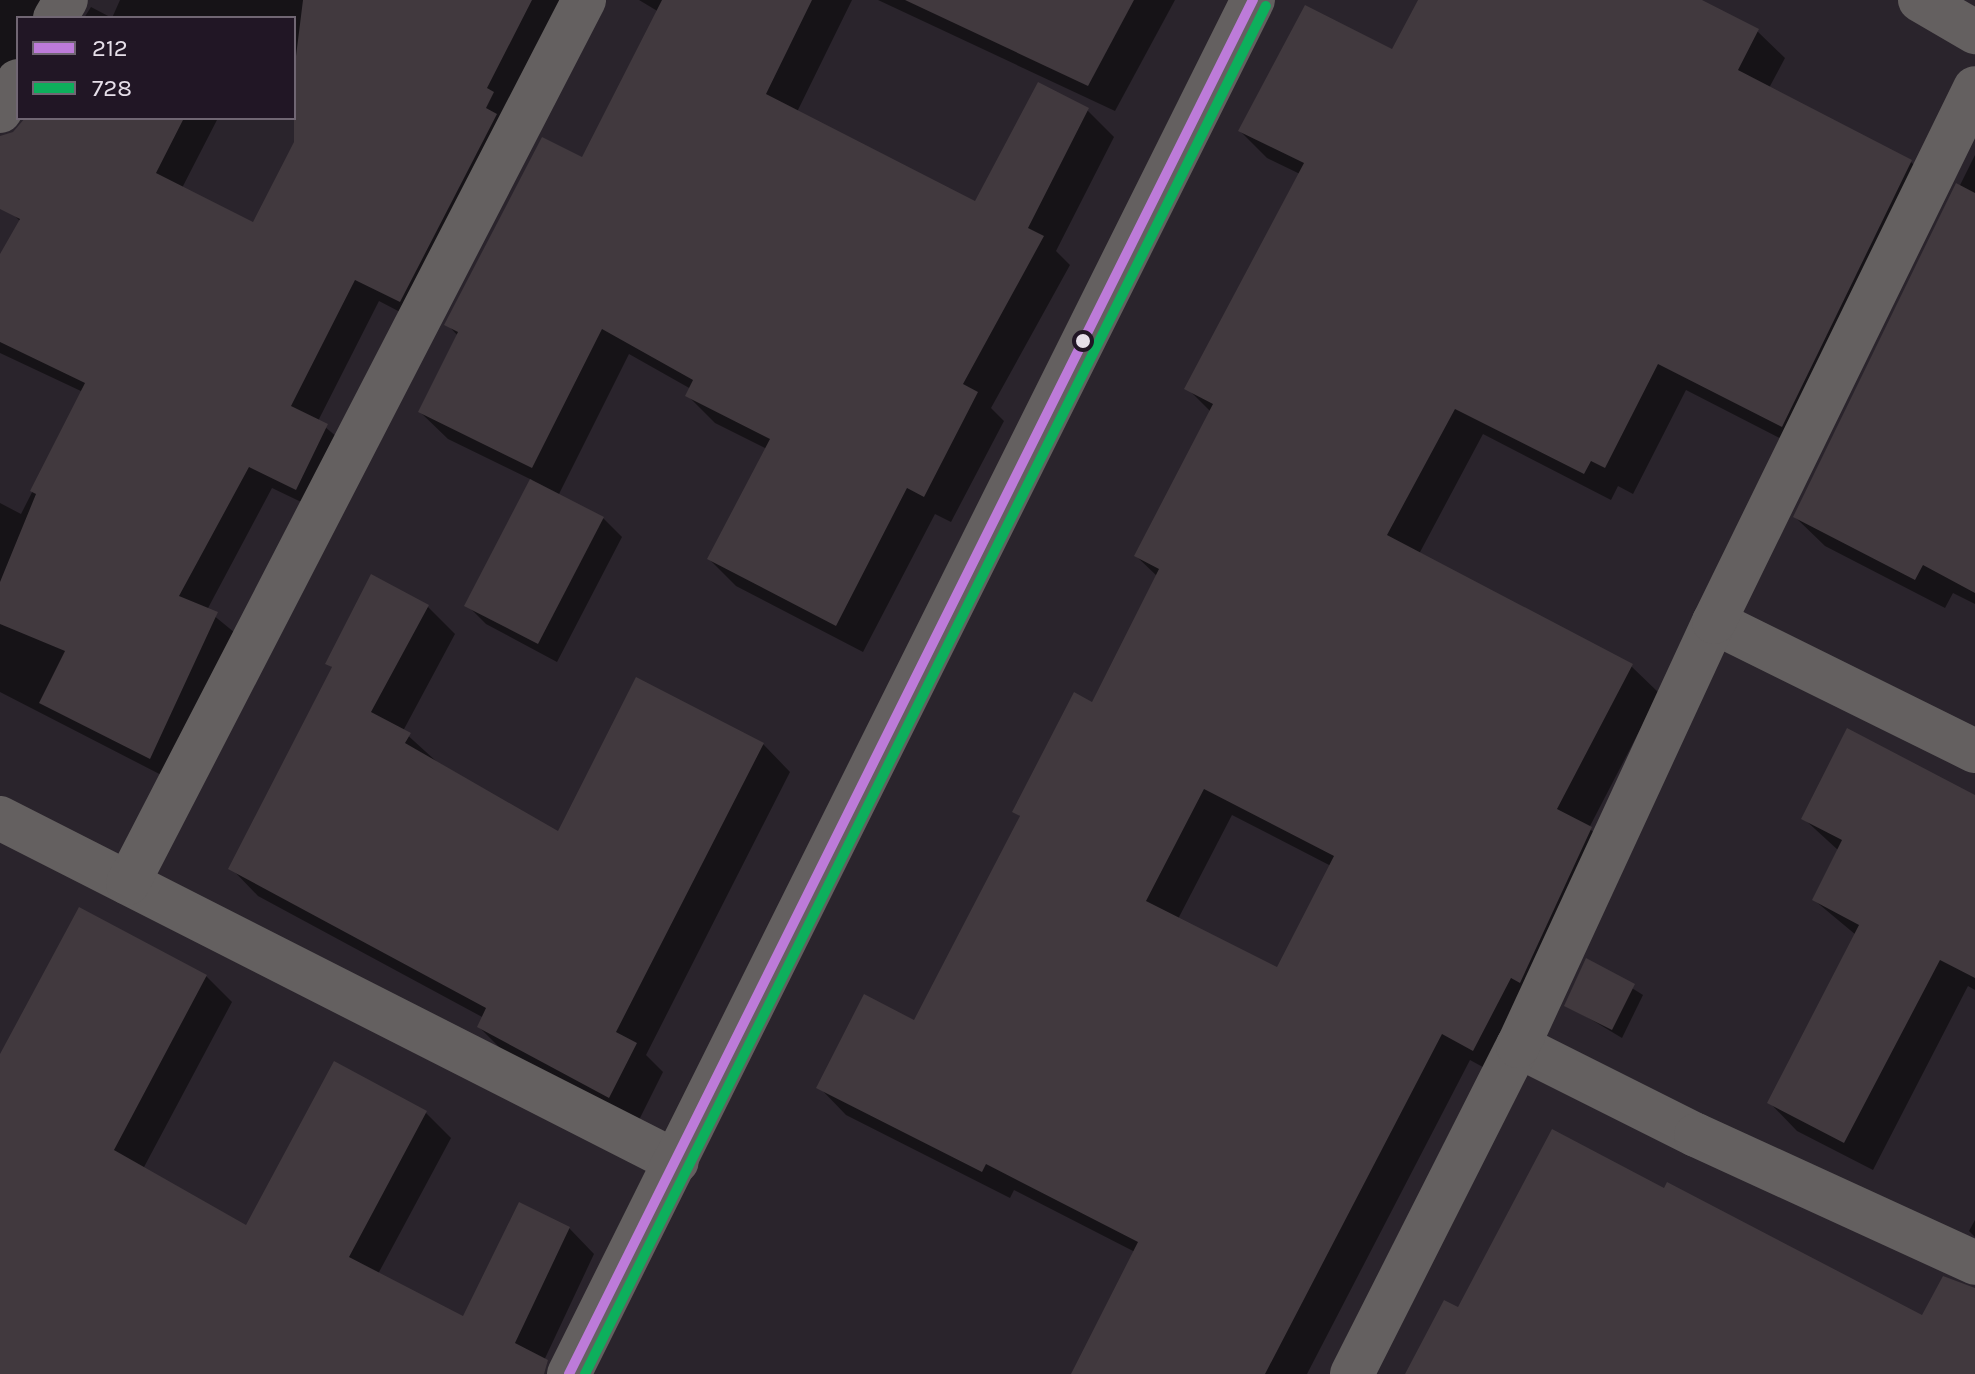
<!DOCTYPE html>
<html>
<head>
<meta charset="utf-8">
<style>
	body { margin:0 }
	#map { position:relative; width:1975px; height:1374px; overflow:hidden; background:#2a242c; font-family:Karla,sans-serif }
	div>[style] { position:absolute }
	.shadow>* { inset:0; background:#0007 }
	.building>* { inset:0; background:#41393e }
	.minor>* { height:44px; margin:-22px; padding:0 22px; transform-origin:22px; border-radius:22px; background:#646060 }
	.tertiary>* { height:44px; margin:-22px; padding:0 22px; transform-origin:22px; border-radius:22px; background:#646060 }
	.bus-1>* { height:10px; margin:-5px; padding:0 5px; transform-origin:5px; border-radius:5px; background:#bd7bd9 }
	.bus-2>* { height:10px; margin:-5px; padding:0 5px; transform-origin:5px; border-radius:5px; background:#0daf5c }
	.dots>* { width:22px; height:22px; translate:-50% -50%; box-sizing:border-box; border:4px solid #211625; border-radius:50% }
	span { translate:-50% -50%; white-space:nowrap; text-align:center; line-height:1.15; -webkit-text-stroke:7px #211625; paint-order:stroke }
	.legend { position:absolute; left:16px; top:16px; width:280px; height:104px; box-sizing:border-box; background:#211625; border:2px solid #706673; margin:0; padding:10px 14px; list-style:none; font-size:24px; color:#e6dfe9 }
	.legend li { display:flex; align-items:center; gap:16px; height:40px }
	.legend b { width:40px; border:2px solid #706673 }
</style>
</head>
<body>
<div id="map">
	<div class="shadow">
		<i style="clip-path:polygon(0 0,62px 0,64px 18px,18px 18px,18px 96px,0 102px)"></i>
		<i style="clip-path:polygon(120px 0,566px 0,423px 324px,379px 301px,318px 421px,350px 448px,320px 511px,272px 488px,207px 610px,240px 637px,173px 781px,0 692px,0 503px,21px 514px,83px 392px,0 353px,0 258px,21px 222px,13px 214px,45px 118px,218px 118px,182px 188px,254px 225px,306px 122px,294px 116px,294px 18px,84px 18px,91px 7px,112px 18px)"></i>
		<i style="clip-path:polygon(639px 0,852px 0,797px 112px,975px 203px,1087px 110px,1114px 137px,1056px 251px,1070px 265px,991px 408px,1004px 421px,951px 522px,935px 514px,863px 652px,736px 586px,709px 559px,767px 449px,715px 423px,688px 396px,691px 389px,629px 354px,558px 496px,603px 518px,622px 537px,557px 662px,486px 624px,467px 605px,532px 480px,448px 439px,420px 412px,458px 336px,447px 324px,583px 160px,659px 12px)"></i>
		<i style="clip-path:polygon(878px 0,1175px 0,1115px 111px)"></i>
		<i style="clip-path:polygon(evenodd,1420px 0,1698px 0,1757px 31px,1785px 58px,1769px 88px,1911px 162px,1938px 189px,1809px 453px,1686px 390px,1633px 494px,1618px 486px,1611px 500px,1483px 434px,1419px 554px,1631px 666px,1659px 693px,1589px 828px,1618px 856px,1501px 1077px,1470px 1060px,1307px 1374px,1073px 1374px,1135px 1252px,1014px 1190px,1010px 1198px,846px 1115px,819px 1087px,915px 1023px,1022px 818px,1015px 811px,1093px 704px,1158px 577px,1136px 556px,1211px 412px,1187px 388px,1300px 174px,1267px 158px,1240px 131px,1393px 52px,1420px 0,1232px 815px,1331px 866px,1278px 970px,1178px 919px,1232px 815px)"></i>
		<i style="clip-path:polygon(1975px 155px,1975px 604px,1953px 593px,1945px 608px,1825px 546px,1795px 517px)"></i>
		<i style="clip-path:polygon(428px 607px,455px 634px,403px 731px,437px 762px,559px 834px,763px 744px,790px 772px,646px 1055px,663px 1072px,637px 1124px,507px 1055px,479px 1027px,484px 1018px,258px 896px,231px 868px,334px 669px,328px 663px)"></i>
		<i style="clip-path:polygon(1975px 797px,1975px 990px,1968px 986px,1873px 1170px,1797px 1131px,1769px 1102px,1856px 935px,1814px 900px,1839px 851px,1803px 818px)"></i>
		<i style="clip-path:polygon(1587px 960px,1643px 995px,1622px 1038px,1567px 1005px)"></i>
		<i style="clip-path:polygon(206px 976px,232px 1002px,143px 1169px,247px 1228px,425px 1112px,451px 1138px,378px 1274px,464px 1319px,569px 1228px,594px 1254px,540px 1369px,544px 1374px,0 1374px,0 1059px)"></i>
		<i style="clip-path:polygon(1975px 1220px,1975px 1237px,1969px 1231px)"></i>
	</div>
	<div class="building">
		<i style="clip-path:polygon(303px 0,532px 0,487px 88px,494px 92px,486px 108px,497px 114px,400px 302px,355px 280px,291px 406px,328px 424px,296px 490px,249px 467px,179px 596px,218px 612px,150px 759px,39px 703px,65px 651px,0 624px,0 582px,36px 494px,30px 491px,85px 383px,0 342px,0 254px,20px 219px,0 209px,0 136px,13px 132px,25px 118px,184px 118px,156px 173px,253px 222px,294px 142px,294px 72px)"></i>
		<i style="clip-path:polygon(662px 0,812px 0,766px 94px,975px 201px,1038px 82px,1089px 108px,1028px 228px,1044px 236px,963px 384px,978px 392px,924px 497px,907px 488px,836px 626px,707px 559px,770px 439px,685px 396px,693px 380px,602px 329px,532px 468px,418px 412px,458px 332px,444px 325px,542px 137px,582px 157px)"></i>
		<i style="clip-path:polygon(905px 0,1134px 0,1088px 86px)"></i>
		<i style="clip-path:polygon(evenodd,1418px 0,1702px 0,1759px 29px,1738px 70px,1912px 160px,1782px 427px,1658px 364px,1605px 468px,1591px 461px,1584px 474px,1455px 409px,1387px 535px,1633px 664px,1557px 809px,1592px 827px,1520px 983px,1511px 978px,1473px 1051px,1442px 1034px,1265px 1374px,1071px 1374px,1138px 1242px,986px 1164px,982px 1172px,816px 1088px,864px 994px,914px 1020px,1020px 816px,1012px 812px,1074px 692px,1092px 702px,1159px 569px,1134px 556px,1213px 404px,1184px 389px,1304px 163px,1238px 131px,1305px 5px,1392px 49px,1418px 0,1204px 789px,1334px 856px,1277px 967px,1146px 901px,1204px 789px)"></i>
		<i style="clip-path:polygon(1956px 183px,1975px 193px,1975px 593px,1923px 565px,1915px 580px,1793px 517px)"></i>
		<i style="clip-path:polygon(530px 479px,604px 517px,538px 644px,464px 606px)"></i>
		<i style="clip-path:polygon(371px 574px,429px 605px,371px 712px,411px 733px,405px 743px,558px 831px,636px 677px,764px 743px,616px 1032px,637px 1043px,609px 1098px,477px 1027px,486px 1008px,228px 869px,332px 667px,325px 664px)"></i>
		<i style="clip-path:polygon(1847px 728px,1975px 795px,1975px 978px,1940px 960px,1844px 1143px,1767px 1103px,1859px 925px,1812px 900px,1842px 840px,1801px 819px)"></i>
		<i style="clip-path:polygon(79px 907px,207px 975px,114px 1150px,246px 1225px,334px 1061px,427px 1111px,349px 1257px,463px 1316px,519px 1202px,570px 1227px,515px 1343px,548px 1360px,544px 1374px,0 1374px,0 1054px)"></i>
		<i style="clip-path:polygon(1586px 958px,1635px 984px,1612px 1030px,1564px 1006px)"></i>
		<i style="clip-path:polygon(1552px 1129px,1664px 1188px,1667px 1182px,1922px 1315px,1943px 1276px,1975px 1288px,1975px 1374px,1405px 1374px,1444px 1300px,1458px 1307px)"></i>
	</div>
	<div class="minor">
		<i style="left:1920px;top:0;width:64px;rotate:30.2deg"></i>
		<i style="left:55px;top:18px;width:21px;rotate:-59deg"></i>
		<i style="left:0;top:111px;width:35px;rotate:-59deg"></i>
		<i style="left:1714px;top:622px;width:291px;rotate:26.3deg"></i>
		<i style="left:0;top:818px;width:759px;rotate:26.94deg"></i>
		<i style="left:128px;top:883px;width:994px;rotate:-62.69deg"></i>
		<i style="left:1518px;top:1046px;width:199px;rotate:26.6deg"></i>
		<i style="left:1696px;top:1135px;width:307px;rotate:24.6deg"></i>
		<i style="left:1352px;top:1374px;width:368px;rotate:-63.2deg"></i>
		<i style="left:1518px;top:1046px;width:467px;rotate:-65.2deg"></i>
		<i style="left:1714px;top:622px;width:594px;rotate:-63.95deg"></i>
	</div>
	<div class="tertiary">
		<i style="left:569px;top:1374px;width:1535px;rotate:-63.54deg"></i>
	</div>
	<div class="bus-1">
		<i style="left:569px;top:1374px;width:1535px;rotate:-63.54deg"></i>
	</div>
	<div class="bus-2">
		<i style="left:585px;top:1374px;width:1528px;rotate:-63.54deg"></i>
	</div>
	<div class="dots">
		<i style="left:1083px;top:341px;background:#e6dfe9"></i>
	</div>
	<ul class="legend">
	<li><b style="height:10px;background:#bd7bd9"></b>212</li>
	<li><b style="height:10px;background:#0daf5c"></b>728</li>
	</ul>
</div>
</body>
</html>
